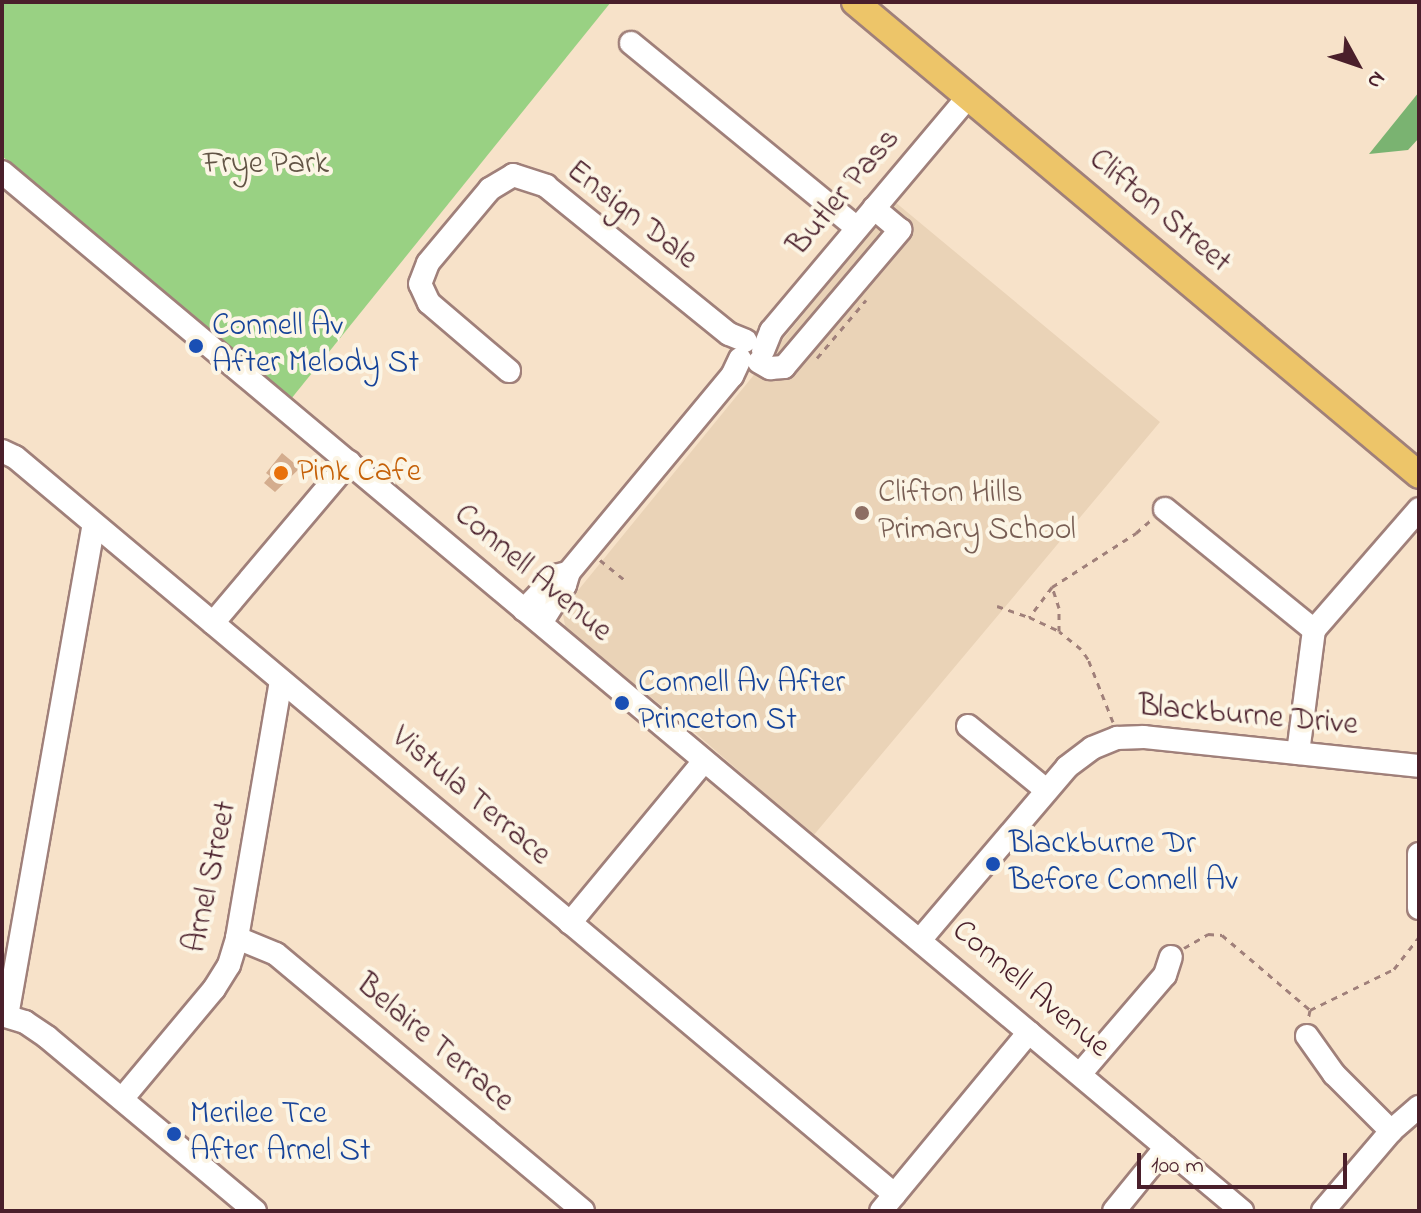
<!DOCTYPE html>
<html>
<head>
<meta charset="utf-8">
<style>
	body { margin:0 }
	#map { position:relative; width:1421px; height:1213px; overflow:hidden; background:#f7e2c9; font-family:"Indie Flower",sans-serif }
	div>[style] { position:absolute }
	.built>* { inset:0; background:#ead3b7 }
	.green>* { inset:0; background:#99d183 }
	.forest>* { inset:0; background:#7ab371 }
	.building>* { inset:0; background:#d4ad8e }
	.path>* { height:3px; margin-top:-1.5px; transform-origin:0; background:repeating-linear-gradient(90deg,#a0807a 0 6px,transparent 0 12px) }
	.roads { filter:drop-shadow(2px 0 #a0807a) drop-shadow(-2px 0 #a0807a) drop-shadow(0 2px #a0807a) drop-shadow(0 -2px #a0807a) }
	.minor>* { height:22px; margin:-11px; padding:0 11px; transform-origin:11px; border-radius:11px; background:#fff }
	.major>* { height:26px; margin:-13px; padding:0 13px; transform-origin:13px; border-radius:13px; background:#edc569 }
	.dots>* { width:22px; height:22px; translate:-50% -50%; box-sizing:border-box; border:4px solid #fcf5e5; border-radius:50% }
	span { translate:-50% -50%; white-space:nowrap; text-align:center; line-height:1.15; -webkit-text-stroke:8px #fcf5e5; paint-order:stroke }
	.park-label { font-size:32px; color:#625445 }
	.street-label { font-size:32px; color:#4a1f2b }
	.transit-label { font-size:32px; color:#164399 }
	.left { translate:0 -50%; text-align:left }
	.food-label { font-size:32px; color:#c56008 }
	.education-label { font-size:32px; color:#785e54 }
	.frame { position:absolute; inset:0; border:4px solid #4a1f2b; pointer-events:none }
	.north { position:absolute; left:1317px; top:24px; width:80px; height:80px; -webkit-text-stroke:6px #fcf5e5; paint-order:stroke; rotate:130deg; font-size:22px; font-weight:700; line-height:32px; text-align:center; color:#4a1f2b }
	.north::after { content:''; display:block; margin:auto; width:28px; height:36px; background:#4a1f2b; clip-path:polygon(50% 0,100% 100%,50% 72%,0 100%) }
	.scale { position:absolute; left:1137px; top:1153px; width:210px; height:36px; box-sizing:border-box; border:4px solid #4a1f2b; border-top:0; padding-left:10px; font-size:24px; line-height:28px; white-space:nowrap; color:#4a1f2b; -webkit-text-stroke:6px #fcf5e5; paint-order:stroke }
</style>
</head>
<body>
<div id="map">
	<div class="built">
		<i style="clip-path:polygon(895px 202px,1160px 422px,813px 836px,692px 730px,566px 630px,562px 610px)"></i>
	</div>
	<div class="green">
		<i style="clip-path:polygon(2px 2px,611px 2px,291px 399px,2px 156px)"></i>
	</div>
	<div class="forest">
		<i style="clip-path:polygon(1419px 92px,1419px 138px,1408px 150px,1369px 154px)"></i>
	</div>
	<div class="building">
		<i style="clip-path:polygon(282px 453px,300px 468px,275px 492px,264px 483px,270px 476px,266px 473px)"></i>
	</div>
	<div class="path">
		<i style="left:817px;top:358px;width:76px;rotate:-49.8deg"></i>
		<i style="left:600px;top:560px;width:32px;rotate:39deg"></i>
		<i style="left:1052px;top:587px;width:38px;rotate:127deg"></i>
		<i style="left:1029px;top:617px;width:33px;rotate:25deg"></i>
		<i style="left:997px;top:606px;width:34px;rotate:19deg"></i>
		<i style="left:1113px;top:722px;width:68px;rotate:-111.6deg"></i>
		<i style="left:1088px;top:659px;width:12px;rotate:-125deg"></i>
		<i style="left:1081px;top:649px;width:28px;rotate:-141deg"></i>
		<i style="left:1059px;top:631px;width:23px;rotate:-90deg"></i>
		<i style="left:1059px;top:608px;width:22px;rotate:-108deg"></i>
		<i style="left:1052px;top:587px;width:100px;rotate:-32.7deg"></i>
		<i style="left:1136px;top:533px;width:23px;rotate:-41deg"></i>
		<i style="left:1184px;top:948px;width:28px;rotate:-30deg"></i>
		<i style="left:1208px;top:934px;width:14px;rotate:4deg"></i>
		<i style="left:1222px;top:935px;width:116px;rotate:40.4deg"></i>
		<i style="left:1310px;top:1010px;width:10px;rotate:101deg"></i>
		<i style="left:1310px;top:1010px;width:93px;rotate:-26deg"></i>
		<i style="left:1394px;top:969px;width:41px;rotate:-52deg"></i>
	</div>
	<div class="roads">
		<div class="minor">
			<i style="left:631px;top:43px;width:292px;rotate:39.3deg"></i>
			<i style="left:2px;top:172px;width:1618px;rotate:39.96deg"></i>
			<i style="left:763px;top:351px;width:22px;rotate:-68deg"></i>
			<i style="left:771px;top:331px;width:306px;rotate:-49.9deg"></i>
			<i style="left:759px;top:362px;width:13px;rotate:29deg"></i>
			<i style="left:770px;top:368px;width:14px;rotate:-4deg"></i>
			<i style="left:784px;top:367px;width:180px;rotate:-49.7deg"></i>
			<i style="left:900px;top:230px;width:34px;rotate:-140deg"></i>
			<i style="left:509px;top:371px;width:105px;rotate:-139.6deg"></i>
			<i style="left:429px;top:303px;width:21px;rotate:-115deg"></i>
			<i style="left:420px;top:284px;width:22px;rotate:-69deg"></i>
			<i style="left:428px;top:263px;width:97px;rotate:-50deg"></i>
			<i style="left:490px;top:189px;width:27px;rotate:-31deg"></i>
			<i style="left:513px;top:175px;width:35px;rotate:18deg"></i>
			<i style="left:546px;top:186px;width:235px;rotate:39deg"></i>
			<i style="left:729px;top:334px;width:18px;rotate:22deg"></i>
			<i style="left:2px;top:451px;width:14px;rotate:25deg"></i>
			<i style="left:15px;top:457px;width:1148px;rotate:39.98deg"></i>
			<i style="left:1165px;top:509px;width:192px;rotate:39.1deg"></i>
			<i style="left:524px;top:610px;width:47px;rotate:-46.7deg"></i>
			<i style="left:556px;top:576px;width:11px;rotate:-15deg"></i>
			<i style="left:213px;top:623px;width:211px;rotate:-49.8deg"></i>
			<i style="left:541px;top:623px;width:45px;rotate:-57.7deg"></i>
			<i style="left:565px;top:585px;width:14px;rotate:-73deg"></i>
			<i style="left:569px;top:572px;width:255px;rotate:-50.3deg"></i>
			<i style="left:732px;top:376px;width:19px;rotate:-65deg"></i>
			<i style="left:968px;top:726px;width:99px;rotate:39.3deg"></i>
			<i style="left:1298px;top:753px;width:124px;rotate:-82.6deg"></i>
			<i style="left:1314px;top:630px;width:160px;rotate:-49deg"></i>
			<i style="left:1419px;top:854px;width:54px;rotate:90deg"></i>
			<i style="left:570px;top:923px;width:210px;rotate:-50.4deg"></i>
			<i style="left:237px;top:938px;width:42px;rotate:22.3deg"></i>
			<i style="left:276px;top:954px;width:400px;rotate:39.9deg"></i>
			<i style="left:920px;top:940px;width:227px;rotate:-49.6deg"></i>
			<i style="left:1067px;top:767px;width:31px;rotate:-37deg"></i>
			<i style="left:1092px;top:748px;width:27px;rotate:-22deg"></i>
			<i style="left:1117px;top:738px;width:27px;rotate:-2deg"></i>
			<i style="left:1144px;top:737px;width:277px;rotate:6deg"></i>
			<i style="left:2px;top:1015px;width:24px;rotate:17deg"></i>
			<i style="left:25px;top:1022px;width:27px;rotate:34deg"></i>
			<i style="left:47px;top:1037px;width:271px;rotate:39.9deg"></i>
			<i style="left:7px;top:1016px;width:499px;rotate:-80deg"></i>
			<i style="left:1307px;top:1036px;width:47px;rotate:54.6deg"></i>
			<i style="left:1334px;top:1074px;width:81px;rotate:45deg"></i>
			<i style="left:1080px;top:1074px;width:130px;rotate:-49.4deg"></i>
			<i style="left:1165px;top:975px;width:19px;rotate:-72deg"></i>
			<i style="left:122px;top:1099px;width:143px;rotate:-50.1deg"></i>
			<i style="left:214px;top:989px;width:28px;rotate:-58deg"></i>
			<i style="left:229px;top:965px;width:28px;rotate:-73deg"></i>
			<i style="left:237px;top:938px;width:261px;rotate:-80.3deg"></i>
			<i style="left:881px;top:1211px;width:232px;rotate:-50.4deg"></i>
			<i style="left:1114px;top:1211px;width:82px;rotate:-50.9deg"></i>
			<i style="left:1323px;top:1211px;width:105px;rotate:-49.6deg"></i>
			<i style="left:1391px;top:1131px;width:37px;rotate:-41deg"></i>
		</div>
		<div class="major">
			<i style="left:855px;top:2px;width:736px;rotate:39.98deg"></i>
		</div>
	</div>
	<div class="dots">
		<i style="left:196px;top:346px;background:#1a4fb4"></i>
		<i style="left:281px;top:473px;background:#e8710a"></i>
		<i style="left:862px;top:513px;background:#8d6e63"></i>
		<i style="left:622px;top:703px;background:#1a4fb4"></i>
		<i style="left:993px;top:864px;background:#1a4fb4"></i>
		<i style="left:174px;top:1134px;background:#1a4fb4"></i>
	</div>
	<div class="park-label">
		<span style="left:266px;top:165px">Frye Park</span>
	</div>
	<div class="street-label">
		<span style="left:845px;top:193px;rotate:-50deg">Butler Pass</span>
		<span style="left:1159px;top:212px;rotate:40deg">Clifton Street</span>
		<span style="left:631px;top:216px;rotate:38deg">Ensign Dale</span>
		<span style="left:532px;top:574px;rotate:40deg">Connell Avenue</span>
		<span style="left:1248px;top:717px;rotate:5deg">Blackburne Drive</span>
		<span style="left:470px;top:797px;rotate:40deg">Vistula Terrace</span>
		<span style="left:212px;top:877px;rotate:-78deg">Arnel Street</span>
		<span style="left:1030px;top:990px;rotate:40deg">Connell Avenue</span>
		<span style="left:434px;top:1044px;rotate:40deg">Belaire Terrace</span>
	</div>
	<div class="transit-label">
		<span class="left" style="left:212px;top:346px">Connell Av<br>After Melody St</span>
		<span class="left" style="left:638px;top:703px">Connell Av After<br>Princeton St</span>
		<span class="left" style="left:1009px;top:864px">Blackburne Dr<br>Before Connell Av</span>
		<span class="left" style="left:190px;top:1134px">Merilee Tce<br>After Arnel St</span>
	</div>
	<div class="food-label">
		<span class="left" style="left:297px;top:473px">Pink Cafe</span>
	</div>
	<div class="education-label">
		<span class="left" style="left:878px;top:513px">Clifton Hills<br>Primary School</span>
	</div>
	<div class="frame"></div>
	<div class="north">N</div>
	<div class="scale">100 m</div>
</div>
</body>
</html>
